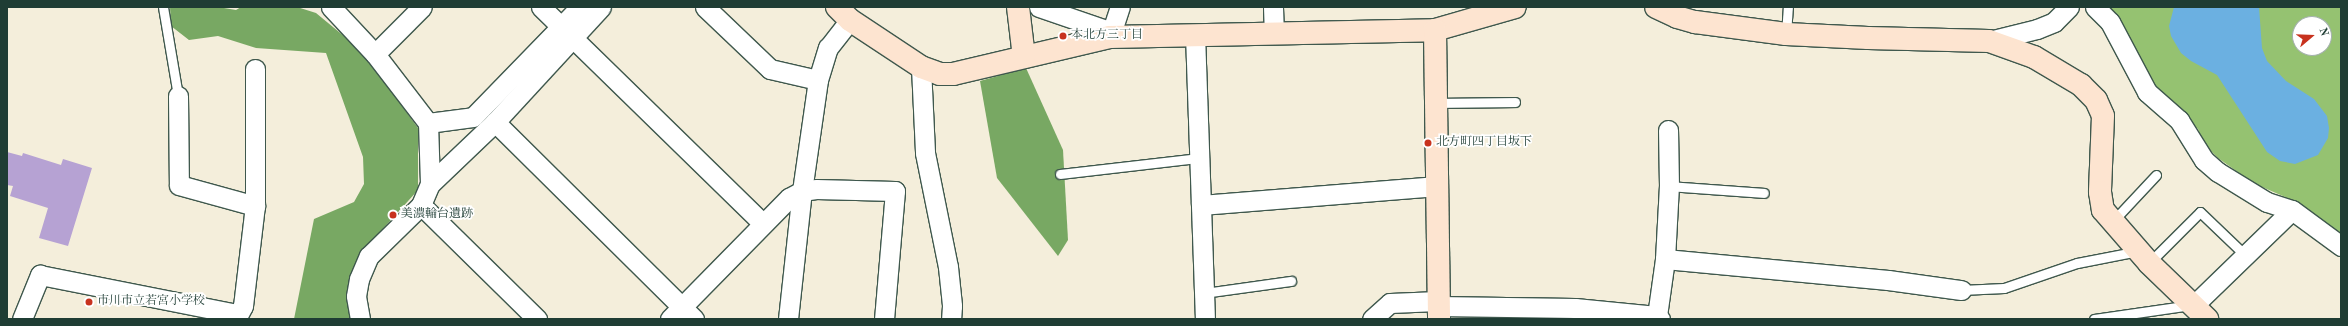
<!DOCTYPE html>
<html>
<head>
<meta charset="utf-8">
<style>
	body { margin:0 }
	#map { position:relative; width:2348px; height:326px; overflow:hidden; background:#f4eedb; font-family:"Old Standard TT","Noto Serif JP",serif }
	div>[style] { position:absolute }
	.green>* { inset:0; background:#95c271 }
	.forest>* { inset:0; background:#78a863 }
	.water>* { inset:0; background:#6bb0e1 }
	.building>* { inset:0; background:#b6a2d3 }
	.roads { filter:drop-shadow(1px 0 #3f584d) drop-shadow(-1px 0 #3f584d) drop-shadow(0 1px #3f584d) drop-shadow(0 -1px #3f584d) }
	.lane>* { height:9px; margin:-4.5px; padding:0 4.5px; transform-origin:4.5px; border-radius:4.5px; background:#fff }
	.street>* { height:19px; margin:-9.5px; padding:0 9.5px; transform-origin:9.5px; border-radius:9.5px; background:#fff }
	.secondary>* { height:22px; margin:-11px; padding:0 11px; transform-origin:11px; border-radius:11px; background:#fde4d0 }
	.dots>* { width:11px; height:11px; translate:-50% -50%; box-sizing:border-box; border:2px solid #fff; border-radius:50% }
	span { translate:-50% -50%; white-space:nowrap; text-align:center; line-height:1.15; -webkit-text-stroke:3.5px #fff; paint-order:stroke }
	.poi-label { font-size:12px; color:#1f3d34 }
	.left { translate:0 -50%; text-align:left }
	.frame { position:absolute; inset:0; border:8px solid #1f3d34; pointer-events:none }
	.north { position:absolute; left:2292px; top:16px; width:40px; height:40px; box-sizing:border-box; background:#fff; border:1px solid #a5b1ae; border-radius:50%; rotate:71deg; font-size:11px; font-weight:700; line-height:16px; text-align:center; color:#1f3d34 }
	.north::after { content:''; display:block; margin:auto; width:14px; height:18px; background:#c8321e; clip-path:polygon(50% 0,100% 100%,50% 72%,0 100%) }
</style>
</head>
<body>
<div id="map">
	<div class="green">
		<i style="clip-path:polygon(evenodd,2104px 7px,2341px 7px,2341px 234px,2301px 204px,2253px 183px,2218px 158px,2203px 143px,2198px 129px,2154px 91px,2104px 7px,2300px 24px,2324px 24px,2324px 48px,2300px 48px,2300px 24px)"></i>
	</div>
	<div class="forest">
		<i style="clip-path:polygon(170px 7px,218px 7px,236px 10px,241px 7px,297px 7px,316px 13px,362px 51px,418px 128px,418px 190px,362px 252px,346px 294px,351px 319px,294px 319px,314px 219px,354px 202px,364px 184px,363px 157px,326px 53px,256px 48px,218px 36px,189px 40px,171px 26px)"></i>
		<i style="clip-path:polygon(1026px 68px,1063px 150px,1068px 240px,1058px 256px,997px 178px,980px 81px)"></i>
	</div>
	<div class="water">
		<i style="clip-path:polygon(2174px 7px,2259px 7px,2262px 48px,2267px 61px,2286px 81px,2314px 99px,2327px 116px,2329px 128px,2328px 138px,2318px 155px,2295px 164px,2280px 161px,2267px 152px,2217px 75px,2191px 61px,2181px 53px,2171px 36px,2169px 26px)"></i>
	</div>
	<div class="building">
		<i style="clip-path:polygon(7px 152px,22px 156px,23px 153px,61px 165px,63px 159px,92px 168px,68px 246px,39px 238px,48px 208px,10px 196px,13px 186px,7px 185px)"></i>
	</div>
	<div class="roads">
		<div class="lane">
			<i style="left:163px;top:7px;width:90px;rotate:80.4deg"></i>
			<i style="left:1786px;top:34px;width:27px;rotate:-86deg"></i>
			<i style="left:1436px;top:103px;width:79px;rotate:-0.7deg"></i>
			<i style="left:1060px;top:174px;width:140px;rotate:-6.6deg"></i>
			<i style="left:1669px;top:186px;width:95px;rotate:4.2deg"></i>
			<i style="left:2113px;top:221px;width:63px;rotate:-46.9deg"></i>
			<i style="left:2149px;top:263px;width:72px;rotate:-45deg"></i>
			<i style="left:2200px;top:212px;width:64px;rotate:43.7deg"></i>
			<i style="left:1961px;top:290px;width:43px;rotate:-2.7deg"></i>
			<i style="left:2004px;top:288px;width:77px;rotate:-18.9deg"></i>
			<i style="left:2077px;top:263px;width:62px;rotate:-11.1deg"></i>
			<i style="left:1204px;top:293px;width:88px;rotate:-7.9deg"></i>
			<i style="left:2094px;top:319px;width:98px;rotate:-8.2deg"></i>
		</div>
		<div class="street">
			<i style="left:331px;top:7px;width:64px;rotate:46.9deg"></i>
			<i style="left:375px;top:54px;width:87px;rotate:52.5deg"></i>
			<i style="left:428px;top:123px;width:61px;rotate:88.1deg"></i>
			<i style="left:541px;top:7px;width:310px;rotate:44.3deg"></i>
			<i style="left:705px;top:7px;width:90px;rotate:43.6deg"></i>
			<i style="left:770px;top:69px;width:49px;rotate:12.9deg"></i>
			<i style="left:1039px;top:7px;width:77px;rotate:18.9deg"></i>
			<i style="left:1273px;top:7px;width:25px;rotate:88deg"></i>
			<i style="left:2095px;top:7px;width:21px;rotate:45deg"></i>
			<i style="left:2110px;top:22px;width:79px;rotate:62.1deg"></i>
			<i style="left:2147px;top:92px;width:43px;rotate:41.2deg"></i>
			<i style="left:2179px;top:120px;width:47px;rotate:58deg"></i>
			<i style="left:2204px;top:160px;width:18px;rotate:41deg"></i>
			<i style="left:2218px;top:172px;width:57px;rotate:31.5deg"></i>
			<i style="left:2267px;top:202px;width:26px;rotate:18deg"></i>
			<i style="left:2292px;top:210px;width:61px;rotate:36.3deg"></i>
			<i style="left:1195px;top:34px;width:285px;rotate:88deg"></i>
			<i style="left:1110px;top:37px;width:32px;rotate:-72deg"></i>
			<i style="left:1989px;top:41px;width:49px;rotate:-14deg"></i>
			<i style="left:2037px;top:29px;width:18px;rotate:-22deg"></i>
			<i style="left:2054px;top:22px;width:21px;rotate:-45deg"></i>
			<i style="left:375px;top:54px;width:66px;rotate:-45deg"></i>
			<i style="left:921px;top:67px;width:86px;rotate:87.3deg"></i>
			<i style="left:925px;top:153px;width:116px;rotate:78.6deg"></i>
			<i style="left:948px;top:267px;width:39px;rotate:84deg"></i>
			<i style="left:952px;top:306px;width:13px;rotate:94deg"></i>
			<i style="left:178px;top:96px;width:89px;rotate:89.4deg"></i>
			<i style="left:179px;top:185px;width:79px;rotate:15.4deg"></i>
			<i style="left:495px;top:122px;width:280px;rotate:44.7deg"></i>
			<i style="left:428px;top:123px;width:45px;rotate:-7.6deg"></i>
			<i style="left:473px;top:117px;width:153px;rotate:-45.8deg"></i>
			<i style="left:421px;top:205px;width:163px;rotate:44.5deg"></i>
			<i style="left:1201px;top:205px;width:237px;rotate:-4.6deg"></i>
			<i style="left:1665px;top:259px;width:224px;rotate:5.4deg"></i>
			<i style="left:1888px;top:280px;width:74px;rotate:7.8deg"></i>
			<i style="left:2194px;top:305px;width:136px;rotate:-44.1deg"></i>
			<i style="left:1438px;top:306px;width:137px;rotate:0.8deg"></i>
			<i style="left:1575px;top:308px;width:82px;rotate:5.6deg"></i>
			<i style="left:1657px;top:316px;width:4px;rotate:45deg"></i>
			<i style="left:1657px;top:316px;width:58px;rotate:-82deg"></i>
			<i style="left:1665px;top:259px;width:73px;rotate:-86.9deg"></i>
			<i style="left:1669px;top:186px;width:56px;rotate:-91deg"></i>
			<i style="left:22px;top:319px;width:48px;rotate:-67.8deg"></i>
			<i style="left:40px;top:275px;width:201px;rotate:11.2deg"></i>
			<i style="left:236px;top:319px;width:15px;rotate:-62deg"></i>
			<i style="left:243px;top:306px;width:101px;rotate:-83.2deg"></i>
			<i style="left:255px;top:206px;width:137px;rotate:-90deg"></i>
			<i style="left:360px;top:319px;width:23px;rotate:-100deg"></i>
			<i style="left:356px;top:296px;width:17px;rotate:-80deg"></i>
			<i style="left:359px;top:279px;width:25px;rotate:-67deg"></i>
			<i style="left:369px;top:256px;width:73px;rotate:-44.4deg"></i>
			<i style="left:421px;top:205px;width:23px;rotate:-67deg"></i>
			<i style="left:430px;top:184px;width:90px;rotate:-43.6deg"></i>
			<i style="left:495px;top:122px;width:156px;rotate:-47.3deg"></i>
			<i style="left:670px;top:319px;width:170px;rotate:-45.5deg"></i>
			<i style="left:789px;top:198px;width:15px;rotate:-28deg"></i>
			<i style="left:802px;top:191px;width:14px;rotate:-8deg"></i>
			<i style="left:816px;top:189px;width:79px;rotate:1.5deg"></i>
			<i style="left:895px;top:191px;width:128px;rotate:94.9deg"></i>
			<i style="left:788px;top:319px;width:129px;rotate:-83.8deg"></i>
			<i style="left:802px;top:191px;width:112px;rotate:-81.8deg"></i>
			<i style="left:818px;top:80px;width:34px;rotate:-73deg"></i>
			<i style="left:828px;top:48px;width:36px;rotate:-52deg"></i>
			<i style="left:1372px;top:319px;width:24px;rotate:-42deg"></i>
			<i style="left:1390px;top:303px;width:48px;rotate:-2.4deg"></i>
		</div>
		<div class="secondary">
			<i style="left:837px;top:7px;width:18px;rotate:45deg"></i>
			<i style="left:850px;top:20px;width:85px;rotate:33.5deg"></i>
			<i style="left:921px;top:67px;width:20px;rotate:20deg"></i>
			<i style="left:940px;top:74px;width:13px"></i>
			<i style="left:953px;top:74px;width:161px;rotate:-13.3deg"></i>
			<i style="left:1110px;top:37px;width:325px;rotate:-1.2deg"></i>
			<i style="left:1435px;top:30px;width:83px;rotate:-16deg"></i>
			<i style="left:1018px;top:7px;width:50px;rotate:83.2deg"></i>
			<i style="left:1656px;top:7px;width:23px;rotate:25deg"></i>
			<i style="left:1677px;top:17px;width:19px;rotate:16deg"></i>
			<i style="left:1695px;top:22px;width:92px;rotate:7.5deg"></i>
			<i style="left:1786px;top:34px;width:82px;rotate:2.8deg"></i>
			<i style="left:1868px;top:38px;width:121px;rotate:1.4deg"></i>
			<i style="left:1989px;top:41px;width:48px;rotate:19.6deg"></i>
			<i style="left:2034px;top:57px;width:55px;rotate:30.8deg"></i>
			<i style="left:2081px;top:85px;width:21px;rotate:45deg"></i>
			<i style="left:2096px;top:100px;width:17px;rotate:66deg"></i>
			<i style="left:2103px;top:116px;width:76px;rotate:92.3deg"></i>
			<i style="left:2100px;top:192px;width:18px;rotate:81deg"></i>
			<i style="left:2103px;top:210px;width:70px;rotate:49deg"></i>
			<i style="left:2149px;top:263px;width:81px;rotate:44deg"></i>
			<i style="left:1435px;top:30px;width:289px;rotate:89.2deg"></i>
		</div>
	</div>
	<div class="dots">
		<i style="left:1063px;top:36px;background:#c8321e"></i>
		<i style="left:1428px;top:143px;background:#c8321e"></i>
		<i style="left:393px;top:215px;background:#c8321e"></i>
		<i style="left:89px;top:302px;background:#c8321e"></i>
	</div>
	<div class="poi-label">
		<span class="left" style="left:1071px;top:36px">本北方三丁目</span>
		<span class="left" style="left:1436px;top:143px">北方町四丁目坂下</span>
		<span class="left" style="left:401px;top:215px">美濃輪台遺跡</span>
		<span class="left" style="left:97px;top:302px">市川市立若宮小学校</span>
	</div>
	<div class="frame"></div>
	<div class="north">N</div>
</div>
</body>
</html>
